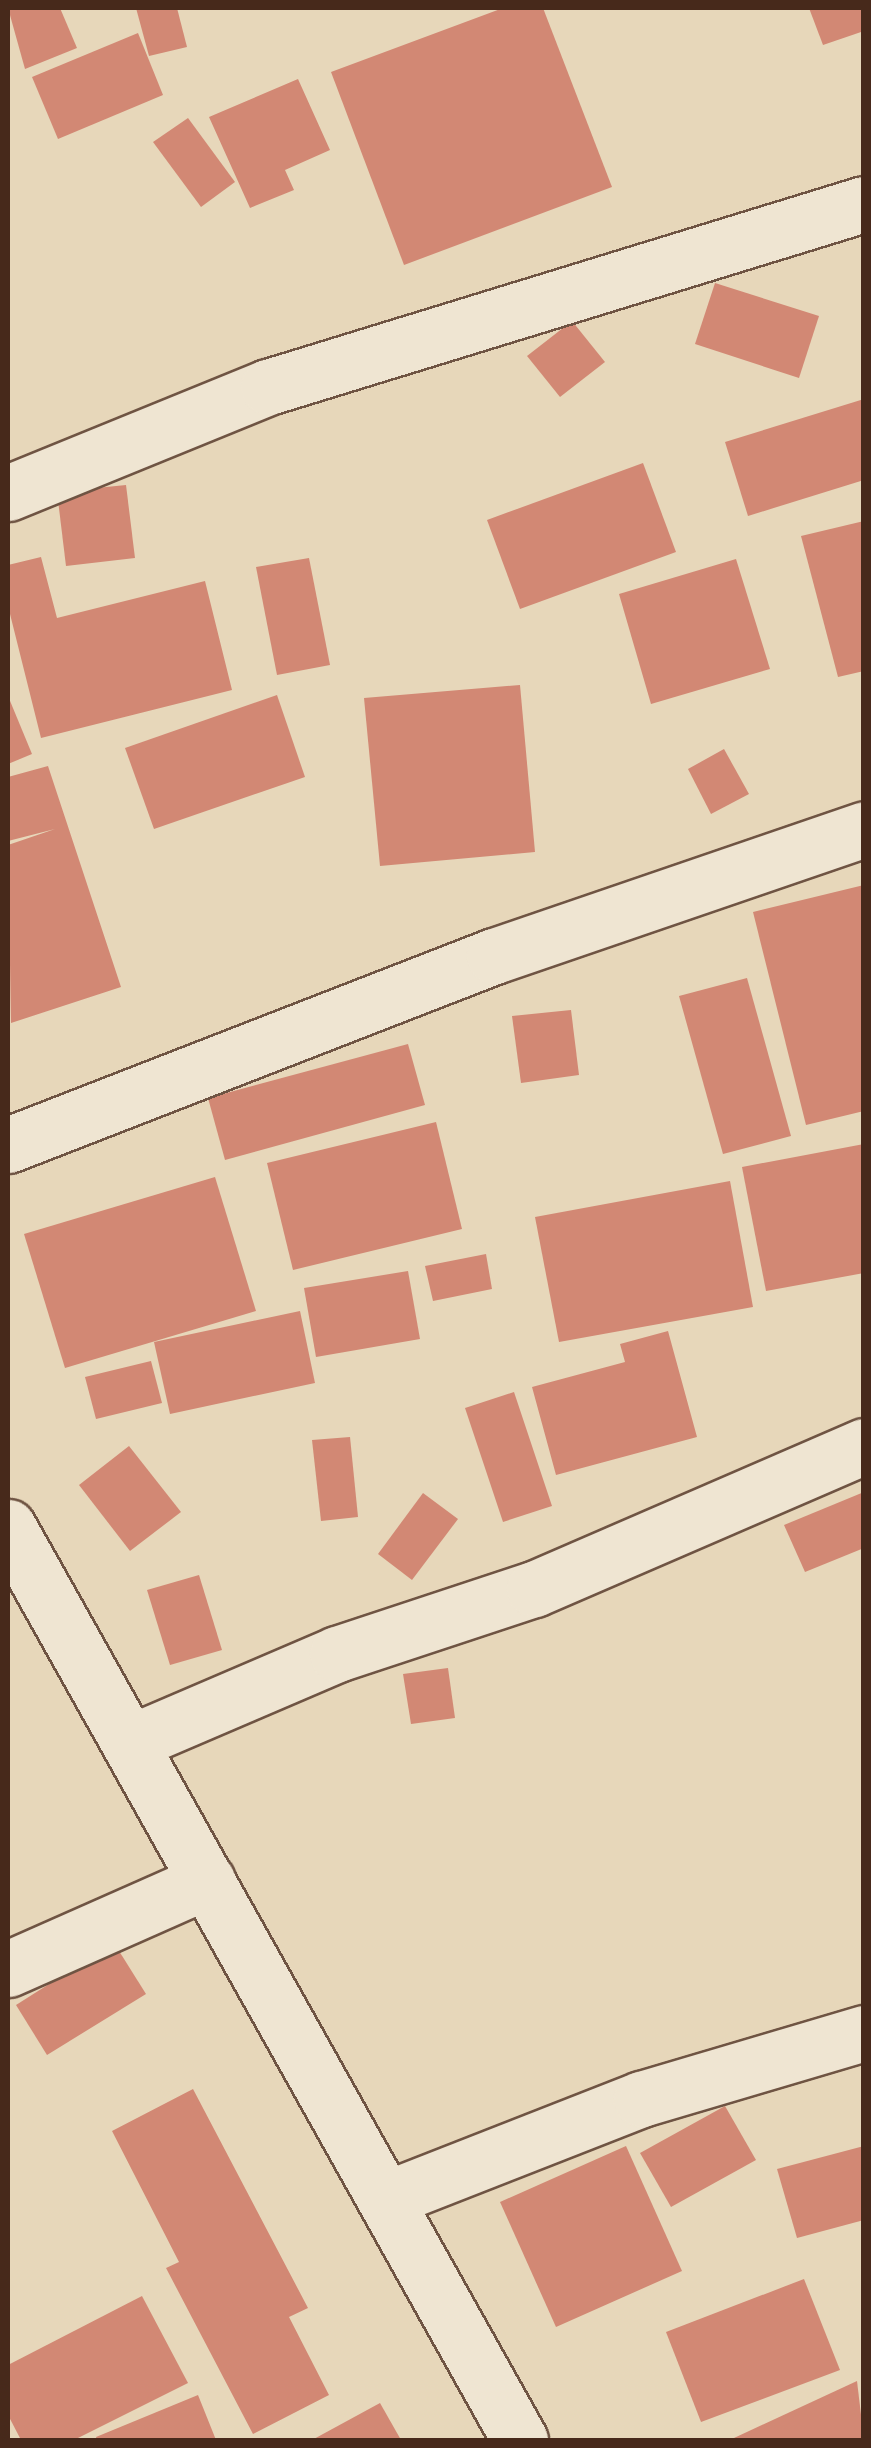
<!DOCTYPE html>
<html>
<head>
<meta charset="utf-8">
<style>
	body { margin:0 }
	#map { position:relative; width:871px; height:2448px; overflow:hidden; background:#e7d7ba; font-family:"EB Garamond",serif }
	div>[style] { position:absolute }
	.building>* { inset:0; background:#d28874 }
	.roads { filter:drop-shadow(2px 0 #6f5443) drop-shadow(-2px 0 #6f5443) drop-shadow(0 2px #6f5443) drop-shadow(0 -2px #6f5443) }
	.minor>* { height:55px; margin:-27.5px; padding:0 27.5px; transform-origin:27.5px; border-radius:27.5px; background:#efe5d2 }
	.secondary>* { height:55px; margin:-27.5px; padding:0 27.5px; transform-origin:27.5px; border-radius:27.5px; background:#efe5d2 }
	span { translate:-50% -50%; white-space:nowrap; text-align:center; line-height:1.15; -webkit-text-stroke:8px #efe5d2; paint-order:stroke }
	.frame { position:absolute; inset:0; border:10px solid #47291b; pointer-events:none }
</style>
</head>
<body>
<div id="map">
	<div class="building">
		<i style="clip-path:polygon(8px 8px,60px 8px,77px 48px,25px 69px)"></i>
		<i style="clip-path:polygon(136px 8px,177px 8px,187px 47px,149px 56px)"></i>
		<i style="clip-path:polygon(503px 8px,543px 8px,612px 187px,404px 265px,331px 72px)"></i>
		<i style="clip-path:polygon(809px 8px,864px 8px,864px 31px,823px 45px)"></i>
		<i style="clip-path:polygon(138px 33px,163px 95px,58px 139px,32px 77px)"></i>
		<i style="clip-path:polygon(298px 79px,330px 150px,285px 170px,294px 190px,250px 208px,209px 117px)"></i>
		<i style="clip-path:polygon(188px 118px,235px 182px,201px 207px,153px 142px)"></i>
		<i style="clip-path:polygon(715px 283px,819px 316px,799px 378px,695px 344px)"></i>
		<i style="clip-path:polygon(572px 321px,605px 362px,560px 397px,527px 356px)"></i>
		<i style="clip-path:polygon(864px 399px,864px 480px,748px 516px,725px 442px)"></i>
		<i style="clip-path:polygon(643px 463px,676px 552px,520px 609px,487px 520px)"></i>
		<i style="clip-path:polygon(126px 485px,135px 558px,66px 566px,57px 492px)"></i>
		<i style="clip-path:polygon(864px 521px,864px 671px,838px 677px,801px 536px)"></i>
		<i style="clip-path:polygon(41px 557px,57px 618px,205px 581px,232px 690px,41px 738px,8px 606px,8px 565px)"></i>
		<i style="clip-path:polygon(309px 558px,330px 665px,277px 675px,256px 567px)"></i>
		<i style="clip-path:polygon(736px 559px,770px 669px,651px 704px,619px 594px)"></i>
		<i style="clip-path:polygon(520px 685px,535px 852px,380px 866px,364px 698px)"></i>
		<i style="clip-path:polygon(277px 695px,305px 777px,154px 829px,125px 748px)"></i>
		<i style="clip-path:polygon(8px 696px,32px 754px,8px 764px)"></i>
		<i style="clip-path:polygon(724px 749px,749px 794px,711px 814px,688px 769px)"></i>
		<i style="clip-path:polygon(48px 766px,121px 987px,11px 1023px,8px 845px,55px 829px,8px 841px,8px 777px)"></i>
		<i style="clip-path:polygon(864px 885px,864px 1111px,806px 1125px,753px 912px)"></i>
		<i style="clip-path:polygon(747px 978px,791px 1136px,723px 1154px,679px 996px)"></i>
		<i style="clip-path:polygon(571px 1010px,579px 1075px,521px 1083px,512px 1016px)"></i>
		<i style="clip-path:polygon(408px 1044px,425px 1105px,225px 1160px,208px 1098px)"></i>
		<i style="clip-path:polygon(436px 1122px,462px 1229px,293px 1270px,267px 1163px)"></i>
		<i style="clip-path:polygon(864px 1144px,864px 1273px,766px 1291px,742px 1167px)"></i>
		<i style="clip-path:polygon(215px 1177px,256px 1311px,65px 1368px,24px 1234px)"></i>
		<i style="clip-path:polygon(730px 1181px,753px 1307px,559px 1342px,535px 1217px)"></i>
		<i style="clip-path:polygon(486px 1254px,492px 1289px,433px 1301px,425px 1266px)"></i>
		<i style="clip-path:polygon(408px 1271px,420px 1339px,316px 1357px,304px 1288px)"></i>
		<i style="clip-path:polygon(300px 1311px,315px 1383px,170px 1414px,154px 1342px)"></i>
		<i style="clip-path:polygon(668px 1331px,697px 1437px,556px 1475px,532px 1387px,625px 1362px,620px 1344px)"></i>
		<i style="clip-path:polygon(151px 1361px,162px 1403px,96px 1419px,85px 1377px)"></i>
		<i style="clip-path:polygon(514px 1392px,552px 1506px,503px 1522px,465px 1408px)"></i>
		<i style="clip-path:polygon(350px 1437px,358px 1517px,321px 1521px,312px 1440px)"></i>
		<i style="clip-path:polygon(129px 1446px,181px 1512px,130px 1551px,79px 1485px)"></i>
		<i style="clip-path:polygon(864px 1492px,864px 1548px,805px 1572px,784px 1525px)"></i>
		<i style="clip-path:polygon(423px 1493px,458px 1519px,412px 1580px,378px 1554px)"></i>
		<i style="clip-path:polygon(199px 1575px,222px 1650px,170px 1665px,147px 1590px)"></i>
		<i style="clip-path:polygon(448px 1668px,455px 1718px,411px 1724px,403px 1674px)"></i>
		<i style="clip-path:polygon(114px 1943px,146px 1994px,47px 2055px,16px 2005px)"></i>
		<i style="clip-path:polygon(193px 2089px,308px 2308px,289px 2317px,329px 2395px,253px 2434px,166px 2268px,179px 2262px,112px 2131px)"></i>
		<i style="clip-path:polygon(725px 2106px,756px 2160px,671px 2207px,640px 2153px)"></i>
		<i style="clip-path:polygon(626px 2146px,682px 2271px,556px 2327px,500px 2202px)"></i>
		<i style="clip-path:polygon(864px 2146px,864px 2220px,797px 2238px,777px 2169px)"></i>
		<i style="clip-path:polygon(804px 2279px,840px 2370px,701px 2422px,666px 2332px)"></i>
		<i style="clip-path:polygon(142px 2296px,188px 2383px,74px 2440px,21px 2440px,8px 2415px,8px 2365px)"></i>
		<i style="clip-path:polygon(857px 2381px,864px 2440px,736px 2440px,734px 2438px)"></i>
		<i style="clip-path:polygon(198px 2395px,216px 2440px,97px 2440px,96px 2437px)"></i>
		<i style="clip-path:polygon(380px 2403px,401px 2440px,312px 2440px)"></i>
	</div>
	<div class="roads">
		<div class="minor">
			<i style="left:8px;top:493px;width:281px;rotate:-22.2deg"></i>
			<i style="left:268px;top:387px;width:623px;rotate:-17.07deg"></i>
			<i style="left:8px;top:1145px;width:521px;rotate:-21.25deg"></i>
			<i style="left:494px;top:956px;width:391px;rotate:-18.9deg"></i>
			<i style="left:132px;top:1742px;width:223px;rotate:-23.2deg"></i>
			<i style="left:337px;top:1654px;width:207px;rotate:-18.3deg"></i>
			<i style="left:534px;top:1589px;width:360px;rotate:-23.4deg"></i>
			<i style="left:8px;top:1969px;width:218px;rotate:-23.9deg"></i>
			<i style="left:391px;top:2197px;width:269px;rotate:-21.4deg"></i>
			<i style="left:641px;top:2099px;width:233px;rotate:-16.5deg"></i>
		</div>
		<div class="secondary">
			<i style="left:8px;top:1527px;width:1047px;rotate:60.72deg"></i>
		</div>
	</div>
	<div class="frame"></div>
</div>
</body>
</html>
